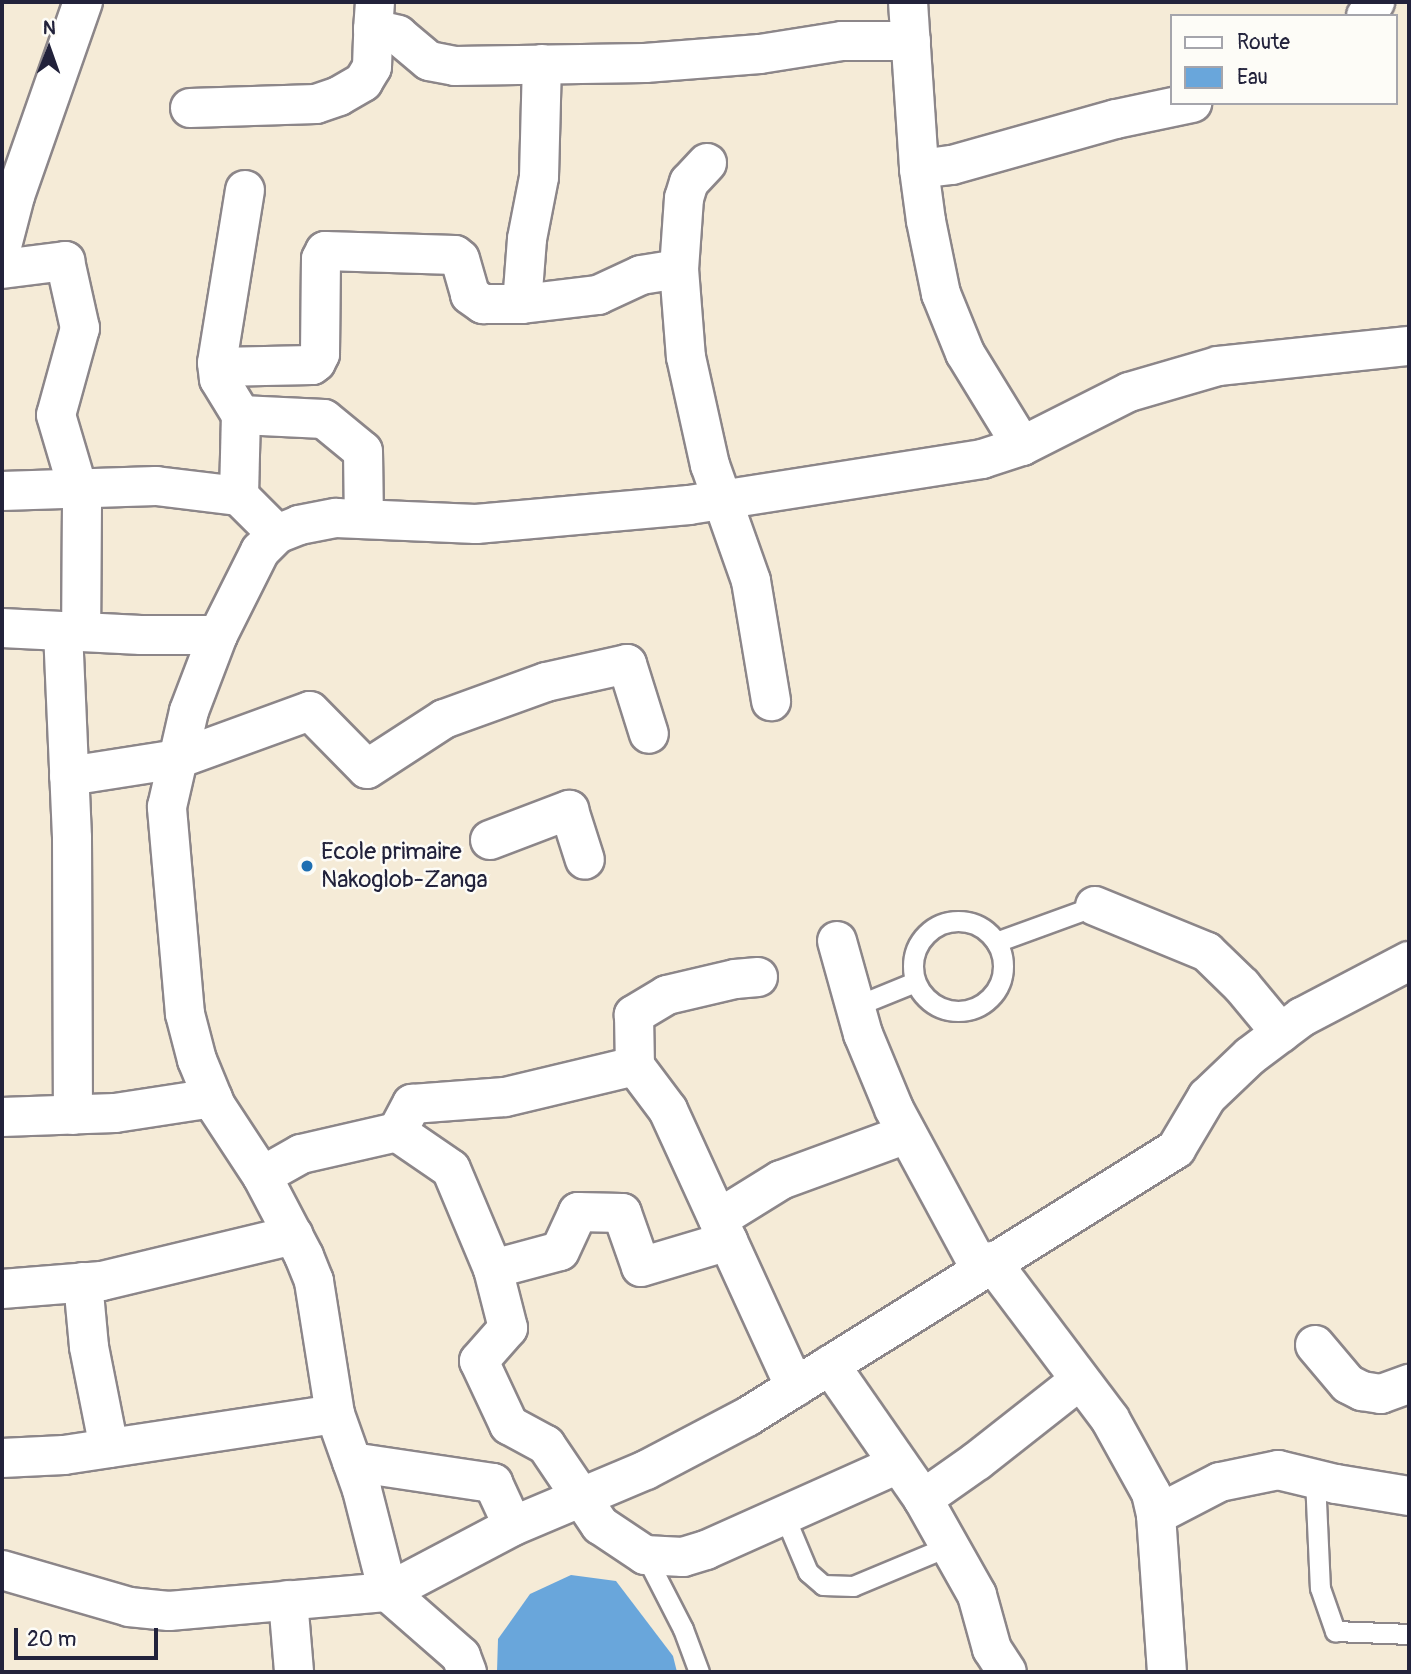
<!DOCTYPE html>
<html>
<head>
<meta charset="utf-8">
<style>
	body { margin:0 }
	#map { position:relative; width:1411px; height:1674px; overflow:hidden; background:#f5ebd7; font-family:Pangolin,sans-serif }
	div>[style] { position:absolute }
	.water>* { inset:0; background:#69a6db }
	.roads { filter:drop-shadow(2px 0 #8c8689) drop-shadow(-2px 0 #8c8689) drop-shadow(0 2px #8c8689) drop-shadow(0 -2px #8c8689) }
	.lane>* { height:19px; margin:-9.5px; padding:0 9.5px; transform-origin:9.5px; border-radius:9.5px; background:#fff }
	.lane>.ring { margin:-9.5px; padding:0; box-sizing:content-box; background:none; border:19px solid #fff; border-radius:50% }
	.street>* { height:38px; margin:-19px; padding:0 19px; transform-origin:19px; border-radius:19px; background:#fff }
	.dots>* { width:19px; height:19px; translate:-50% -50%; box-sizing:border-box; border:4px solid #fdfcf7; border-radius:50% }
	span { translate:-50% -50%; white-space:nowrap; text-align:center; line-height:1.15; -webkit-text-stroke:5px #fdfcf7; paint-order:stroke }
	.poi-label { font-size:24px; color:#22223b }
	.left { translate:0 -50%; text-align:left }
	.frame { position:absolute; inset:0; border:4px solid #22223b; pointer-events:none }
	.legend { position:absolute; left:1170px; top:14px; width:228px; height:91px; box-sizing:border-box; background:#fdfcf7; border:2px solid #a5a5ac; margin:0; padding:9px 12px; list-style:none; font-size:21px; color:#22223b }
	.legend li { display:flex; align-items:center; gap:14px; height:35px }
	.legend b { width:35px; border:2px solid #a5a5ac }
	.north { position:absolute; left:14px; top:14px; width:70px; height:70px; -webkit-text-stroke:5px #fdfcf7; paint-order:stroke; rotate:1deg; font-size:19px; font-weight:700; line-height:28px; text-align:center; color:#22223b }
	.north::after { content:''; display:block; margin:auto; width:24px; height:32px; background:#22223b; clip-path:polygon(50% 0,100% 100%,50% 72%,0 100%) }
	.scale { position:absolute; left:14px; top:1628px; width:144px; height:32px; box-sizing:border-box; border:4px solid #22223b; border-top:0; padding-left:9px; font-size:21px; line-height:24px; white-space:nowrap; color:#22223b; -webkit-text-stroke:5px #fdfcf7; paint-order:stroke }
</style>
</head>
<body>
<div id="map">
	<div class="water">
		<i style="clip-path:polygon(571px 1575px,616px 1581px,673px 1656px,677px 1672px,497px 1672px,498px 1639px,530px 1594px)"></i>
	</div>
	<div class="roads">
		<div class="lane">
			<i class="ring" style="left:913px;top:921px;width:71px;height:71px"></i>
			<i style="left:996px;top:942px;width:105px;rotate:-20deg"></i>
			<i style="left:856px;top:1006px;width:64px;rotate:-22.1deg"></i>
			<i style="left:1315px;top:1479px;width:109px;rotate:87.4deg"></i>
			<i style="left:1320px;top:1588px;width:46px;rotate:70.8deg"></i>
			<i style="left:1335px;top:1631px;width:74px;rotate:2.3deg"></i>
			<i style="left:784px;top:1515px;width:62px;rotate:67.2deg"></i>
			<i style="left:808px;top:1572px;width:20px;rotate:41deg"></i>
			<i style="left:823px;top:1585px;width:30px;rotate:2deg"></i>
			<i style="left:853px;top:1586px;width:104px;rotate:-22.6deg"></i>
			<i style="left:645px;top:1555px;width:83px;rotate:62.8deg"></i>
			<i style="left:683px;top:1629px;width:46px;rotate:69.6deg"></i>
		</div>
		<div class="street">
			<i style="left:375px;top:2px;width:27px;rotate:94deg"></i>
			<i style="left:373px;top:29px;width:26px;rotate:13deg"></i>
			<i style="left:398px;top:35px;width:40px;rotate:40deg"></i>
			<i style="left:429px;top:61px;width:26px;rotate:11deg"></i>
			<i style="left:455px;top:66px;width:190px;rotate:-0.9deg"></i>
			<i style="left:645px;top:63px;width:115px;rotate:-4.5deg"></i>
			<i style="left:760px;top:54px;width:83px;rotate:-9deg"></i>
			<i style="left:842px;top:41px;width:69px"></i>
			<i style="left:908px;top:2px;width:167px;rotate:86.2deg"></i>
			<i style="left:1366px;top:16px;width:17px;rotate:-57deg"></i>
			<i style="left:190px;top:108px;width:126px;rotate:-1.8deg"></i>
			<i style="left:316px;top:104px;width:24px;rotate:-19deg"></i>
			<i style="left:339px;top:96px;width:28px;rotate:-30deg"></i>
			<i style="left:363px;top:82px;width:17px;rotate:-59deg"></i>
			<i style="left:372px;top:67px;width:38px;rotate:-88deg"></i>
			<i style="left:707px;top:163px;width:26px;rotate:133deg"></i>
			<i style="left:689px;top:182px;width:17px;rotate:107deg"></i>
			<i style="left:684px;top:198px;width:71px;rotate:94deg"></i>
			<i style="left:679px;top:269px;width:88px;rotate:85.5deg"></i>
			<i style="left:686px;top:357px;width:111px;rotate:77.5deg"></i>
			<i style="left:710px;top:465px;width:123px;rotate:70.5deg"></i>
			<i style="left:751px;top:581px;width:122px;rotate:80.5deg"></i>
			<i style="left:245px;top:190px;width:175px;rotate:99.2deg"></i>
			<i style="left:217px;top:363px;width:16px;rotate:83deg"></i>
			<i style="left:219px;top:379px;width:42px;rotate:58.6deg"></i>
			<i style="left:241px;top:415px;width:83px;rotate:2.8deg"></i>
			<i style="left:324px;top:419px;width:50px;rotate:39.4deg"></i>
			<i style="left:363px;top:451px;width:68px;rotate:89.2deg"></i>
			<i style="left:2px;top:246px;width:52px;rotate:-75.4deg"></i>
			<i style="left:15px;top:196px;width:206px;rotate:-70.7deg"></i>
			<i style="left:2px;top:269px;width:64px;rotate:-7.2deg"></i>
			<i style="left:65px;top:261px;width:69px;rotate:77.4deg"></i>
			<i style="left:80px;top:328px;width:90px;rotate:105.4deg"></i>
			<i style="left:56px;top:415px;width:92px;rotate:73.5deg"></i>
			<i style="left:82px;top:503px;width:129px;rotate:90.4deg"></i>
			<i style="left:522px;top:304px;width:65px;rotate:-85.6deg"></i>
			<i style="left:527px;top:239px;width:63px;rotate:-79deg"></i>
			<i style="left:539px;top:177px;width:113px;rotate:-88.5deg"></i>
			<i style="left:218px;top:367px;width:94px;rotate:-1.2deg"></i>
			<i style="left:312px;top:365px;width:5px;rotate:-37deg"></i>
			<i style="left:316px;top:362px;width:9px;rotate:-63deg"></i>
			<i style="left:320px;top:354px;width:95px;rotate:-89.4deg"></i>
			<i style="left:321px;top:259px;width:9px;rotate:-63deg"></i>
			<i style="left:325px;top:251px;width:130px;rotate:1.8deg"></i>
			<i style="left:455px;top:255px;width:6px;rotate:39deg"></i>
			<i style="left:460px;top:259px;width:37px;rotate:74deg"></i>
			<i style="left:470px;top:295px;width:16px;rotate:35deg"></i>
			<i style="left:483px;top:304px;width:39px"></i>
			<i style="left:522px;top:304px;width:77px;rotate:-6.8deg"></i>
			<i style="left:598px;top:295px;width:47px;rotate:-24.9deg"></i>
			<i style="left:641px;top:275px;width:38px;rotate:-9deg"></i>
			<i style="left:1022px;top:446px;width:109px;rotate:-121.5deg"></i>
			<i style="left:965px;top:353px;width:64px;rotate:-112.1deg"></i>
			<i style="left:941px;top:294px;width:75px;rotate:-101.6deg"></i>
			<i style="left:926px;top:221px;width:52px;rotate:-97.7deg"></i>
			<i style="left:919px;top:169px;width:33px;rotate:-7deg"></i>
			<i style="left:952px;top:165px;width:170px;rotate:-15.7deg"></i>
			<i style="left:1116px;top:119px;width:78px;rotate:-11.9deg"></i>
			<i style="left:2px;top:491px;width:154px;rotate:-1.9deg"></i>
			<i style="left:156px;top:486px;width:84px;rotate:6.9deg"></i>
			<i style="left:239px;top:496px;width:54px;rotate:45deg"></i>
			<i style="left:239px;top:496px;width:81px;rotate:-88.6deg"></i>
			<i style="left:2px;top:628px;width:139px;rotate:2.9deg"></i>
			<i style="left:141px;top:635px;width:77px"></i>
			<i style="left:63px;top:631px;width:207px;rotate:87.5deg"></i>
			<i style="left:72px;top:838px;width:277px;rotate:89.8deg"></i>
			<i style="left:69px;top:776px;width:110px;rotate:-8.9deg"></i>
			<i style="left:178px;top:759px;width:140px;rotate:-20deg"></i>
			<i style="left:310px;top:711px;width:81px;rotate:45.5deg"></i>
			<i style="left:367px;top:769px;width:92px;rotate:-33deg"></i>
			<i style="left:444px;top:719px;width:109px;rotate:-19.9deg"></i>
			<i style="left:546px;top:682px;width:83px;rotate:-12.5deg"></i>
			<i style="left:627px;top:664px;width:73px;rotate:72.6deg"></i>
			<i style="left:490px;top:840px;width:85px;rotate:-20.8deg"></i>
			<i style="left:569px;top:810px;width:52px;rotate:72.3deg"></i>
			<i style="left:1095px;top:906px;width:121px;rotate:22.3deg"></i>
			<i style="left:1207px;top:952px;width:49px;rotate:44.2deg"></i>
			<i style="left:1242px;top:986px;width:61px;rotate:50.3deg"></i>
			<i style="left:837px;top:941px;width:97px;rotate:74.4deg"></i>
			<i style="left:863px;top:1034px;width:81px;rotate:67.5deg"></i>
			<i style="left:894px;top:1109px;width:181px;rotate:61.6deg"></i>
			<i style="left:758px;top:977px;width:23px;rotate:175deg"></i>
			<i style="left:735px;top:979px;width:70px;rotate:166.8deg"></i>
			<i style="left:667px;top:995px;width:39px;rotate:149deg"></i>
			<i style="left:634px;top:1015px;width:51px;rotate:88.9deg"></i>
			<i style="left:635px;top:1066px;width:55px;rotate:53.1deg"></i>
			<i style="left:668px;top:1110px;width:305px;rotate:65.4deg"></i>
			<i style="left:2px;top:1117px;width:113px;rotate:-2deg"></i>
			<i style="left:115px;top:1113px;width:99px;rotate:-8.7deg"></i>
			<i style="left:397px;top:1132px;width:65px;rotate:34.4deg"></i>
			<i style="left:451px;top:1169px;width:108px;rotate:67.2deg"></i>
			<i style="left:493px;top:1269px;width:69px;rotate:-15deg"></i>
			<i style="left:560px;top:1251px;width:43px;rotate:-65.2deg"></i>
			<i style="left:578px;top:1212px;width:44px;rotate:1.3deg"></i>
			<i style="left:622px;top:1213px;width:57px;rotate:70.6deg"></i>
			<i style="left:641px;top:1267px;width:91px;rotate:-16.6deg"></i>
			<i style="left:262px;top:1176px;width:45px;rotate:-29.4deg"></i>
			<i style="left:301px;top:1154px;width:98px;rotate:-12.9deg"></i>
			<i style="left:397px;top:1132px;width:32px;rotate:-62deg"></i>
			<i style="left:412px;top:1104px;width:93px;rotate:-4.3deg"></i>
			<i style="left:505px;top:1097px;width:134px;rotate:-13.4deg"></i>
			<i style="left:718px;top:1219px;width:74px;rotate:-31.8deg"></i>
			<i style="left:781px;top:1180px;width:134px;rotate:-20.1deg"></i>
			<i style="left:991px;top:1261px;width:198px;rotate:53deg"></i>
			<i style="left:1110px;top:1419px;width:85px;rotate:61deg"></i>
			<i style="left:1151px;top:1493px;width:23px;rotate:77deg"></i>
			<i style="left:1156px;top:1515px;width:157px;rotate:86deg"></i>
			<i style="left:493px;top:1269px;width:61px;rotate:75.7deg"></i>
			<i style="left:508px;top:1328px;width:44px;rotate:131.3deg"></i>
			<i style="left:479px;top:1361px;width:71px;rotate:64.9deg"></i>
			<i style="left:509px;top:1425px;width:42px;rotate:28.4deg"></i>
			<i style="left:546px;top:1445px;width:97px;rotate:56deg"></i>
			<i style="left:600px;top:1525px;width:54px;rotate:33.7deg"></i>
			<i style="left:645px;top:1555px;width:38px;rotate:3deg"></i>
			<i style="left:683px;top:1557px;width:24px;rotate:-17deg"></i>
			<i style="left:706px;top:1550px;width:210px;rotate:-24.1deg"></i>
			<i style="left:83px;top:1282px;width:65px;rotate:84.7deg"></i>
			<i style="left:89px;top:1347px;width:103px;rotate:78.8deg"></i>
			<i style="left:2px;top:1289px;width:100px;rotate:-4.6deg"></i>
			<i style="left:102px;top:1281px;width:197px;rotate:-13.5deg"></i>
			<i style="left:1315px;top:1345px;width:51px;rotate:49.8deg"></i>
			<i style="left:1348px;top:1384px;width:16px;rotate:27deg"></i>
			<i style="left:1362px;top:1391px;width:19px;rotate:9deg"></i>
			<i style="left:1381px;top:1394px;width:30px;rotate:-20deg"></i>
			<i style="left:830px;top:1365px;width:163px;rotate:55.2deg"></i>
			<i style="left:923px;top:1499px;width:110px;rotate:60.6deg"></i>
			<i style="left:977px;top:1595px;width:56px;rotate:74.5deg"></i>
			<i style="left:992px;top:1649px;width:27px;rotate:57deg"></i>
			<i style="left:2px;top:1458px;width:62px;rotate:-2.8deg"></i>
			<i style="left:64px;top:1455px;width:274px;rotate:-8.6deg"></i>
			<i style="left:352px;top:1462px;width:143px;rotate:8.5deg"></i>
			<i style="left:493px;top:1483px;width:47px;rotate:65.1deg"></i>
			<i style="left:923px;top:1499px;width:66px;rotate:-35.1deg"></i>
			<i style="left:977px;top:1461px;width:131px;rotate:-38.2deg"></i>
			<i style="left:1156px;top:1515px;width:72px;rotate:-27.3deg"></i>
			<i style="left:1220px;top:1482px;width:59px;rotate:-11.7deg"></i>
			<i style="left:1278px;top:1470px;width:60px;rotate:13.6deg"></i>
			<i style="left:1336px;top:1484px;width:74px;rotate:9.3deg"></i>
			<i style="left:2px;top:1570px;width:132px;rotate:16.2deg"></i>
			<i style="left:129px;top:1607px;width:40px;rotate:5.7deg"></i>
			<i style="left:169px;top:1611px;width:220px;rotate:-5deg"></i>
			<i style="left:388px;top:1592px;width:141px;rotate:-27.8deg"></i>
			<i style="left:513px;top:1526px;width:144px;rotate:-22.8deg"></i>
			<i style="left:646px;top:1470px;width:114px;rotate:-27.7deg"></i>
			<i style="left:747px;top:1417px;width:506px;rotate:-31.99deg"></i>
			<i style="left:1176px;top:1149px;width:61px;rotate:-59.2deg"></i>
			<i style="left:1207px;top:1097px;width:59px;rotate:-43.6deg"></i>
			<i style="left:1250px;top:1056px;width:65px;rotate:-36.9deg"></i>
			<i style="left:1302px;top:1017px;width:121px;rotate:-27.6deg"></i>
			<i style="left:288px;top:1600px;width:72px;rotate:85.2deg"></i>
			<i style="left:467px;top:1672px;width:17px;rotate:-111deg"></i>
			<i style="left:461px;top:1656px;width:97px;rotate:-138.8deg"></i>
			<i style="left:388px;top:1592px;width:105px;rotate:-104.3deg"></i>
			<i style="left:362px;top:1490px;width:81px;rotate:-109.6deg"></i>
			<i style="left:335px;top:1414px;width:135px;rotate:-99deg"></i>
			<i style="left:314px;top:1281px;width:27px;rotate:-112deg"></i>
			<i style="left:304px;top:1256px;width:90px;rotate:-117.7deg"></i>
			<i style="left:262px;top:1176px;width:84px;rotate:-123.3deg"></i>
			<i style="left:216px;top:1106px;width:50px;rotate:-112.4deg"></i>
			<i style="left:197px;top:1060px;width:48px;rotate:-104.6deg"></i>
			<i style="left:185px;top:1014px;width:208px;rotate:-95deg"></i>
			<i style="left:167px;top:807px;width:98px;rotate:-77.1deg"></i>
			<i style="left:189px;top:711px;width:81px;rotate:-69.1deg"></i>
			<i style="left:218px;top:635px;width:94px;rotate:-63.4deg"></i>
			<i style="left:260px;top:551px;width:24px;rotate:-45deg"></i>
			<i style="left:277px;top:534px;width:24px;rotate:-22deg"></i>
			<i style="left:299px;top:525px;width:38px;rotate:-11deg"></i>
			<i style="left:336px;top:518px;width:140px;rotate:2.5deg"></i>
			<i style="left:476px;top:524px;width:214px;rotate:-5.1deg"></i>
			<i style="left:689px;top:505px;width:297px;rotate:-8.9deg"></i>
			<i style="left:982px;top:459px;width:42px;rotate:-18deg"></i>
			<i style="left:1022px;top:446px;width:120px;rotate:-26.8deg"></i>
			<i style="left:1129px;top:392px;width:93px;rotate:-16.3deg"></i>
			<i style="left:1218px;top:366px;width:192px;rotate:-6deg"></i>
		</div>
	</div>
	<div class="dots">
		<i style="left:307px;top:866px;background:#1f6fb2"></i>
	</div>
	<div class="poi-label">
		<span class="left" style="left:321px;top:866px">Ecole primaire<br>Nakoglob-Zanga</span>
	</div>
	<div class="frame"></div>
	<ul class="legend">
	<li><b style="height:9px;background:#fff"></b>Route</li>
	<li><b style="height:19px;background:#69a6db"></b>Eau</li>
	</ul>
	<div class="north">N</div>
	<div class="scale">20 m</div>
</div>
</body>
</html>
